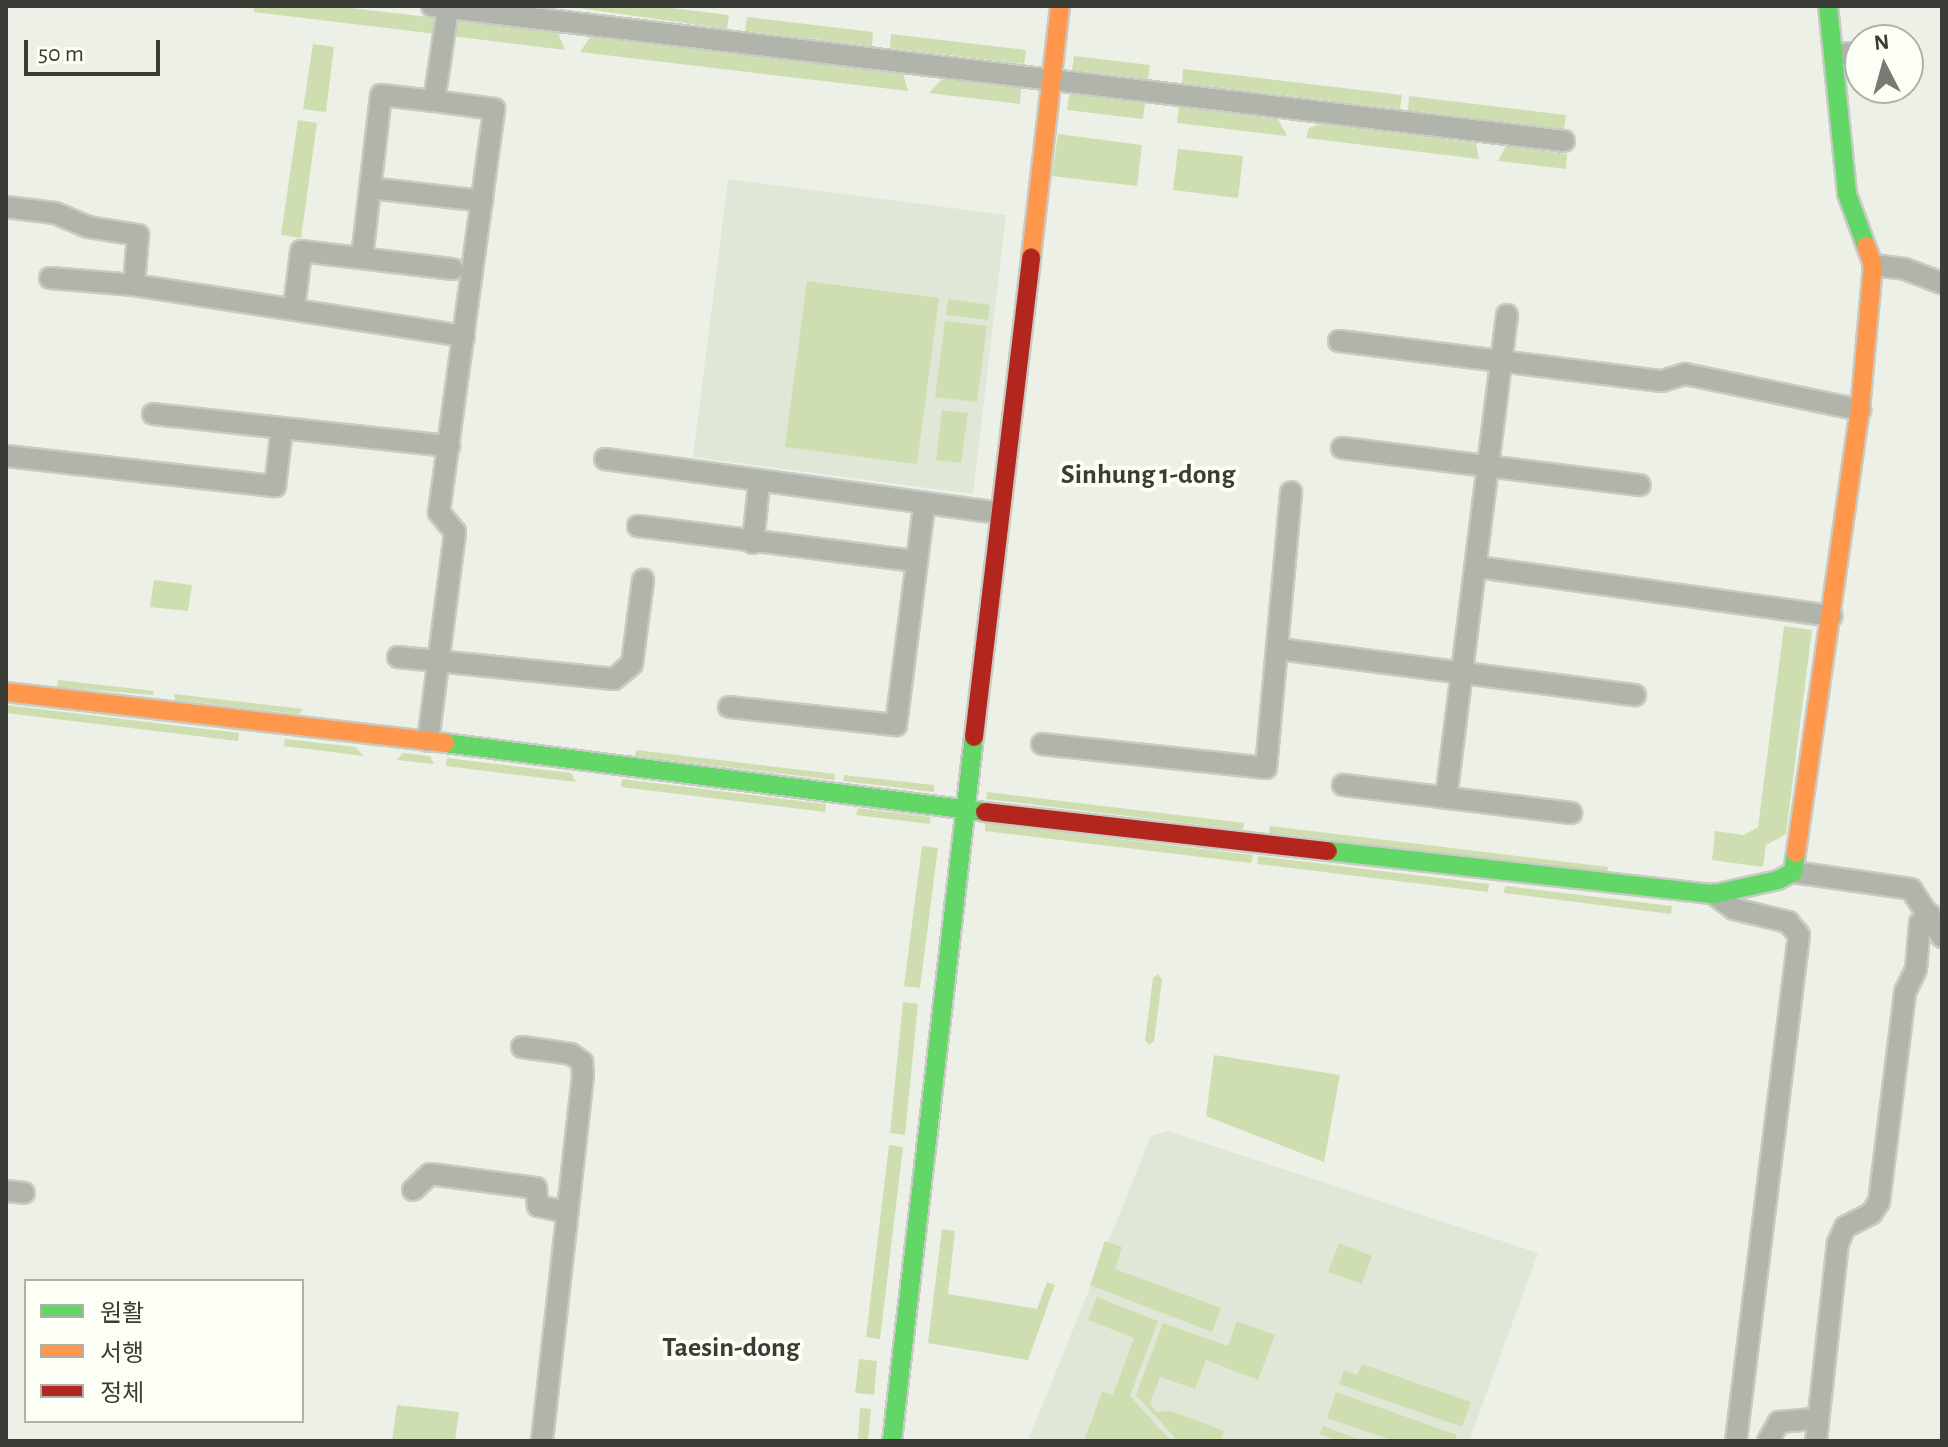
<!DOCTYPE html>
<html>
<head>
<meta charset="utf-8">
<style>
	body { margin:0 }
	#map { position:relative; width:1948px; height:1447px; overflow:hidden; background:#ecf0e6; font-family:"Alegreya Sans","Noto Sans KR",sans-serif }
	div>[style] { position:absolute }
	.built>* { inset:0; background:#e0e7d6 }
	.green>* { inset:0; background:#cfdeb1 }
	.roads { filter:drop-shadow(2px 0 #c8cbc4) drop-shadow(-2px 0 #c8cbc4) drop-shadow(0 2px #c8cbc4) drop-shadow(0 -2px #c8cbc4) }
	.street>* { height:20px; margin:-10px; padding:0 10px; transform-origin:10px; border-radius:10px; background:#b0b4aa }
	.fast>* { height:18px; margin:-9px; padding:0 9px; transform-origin:9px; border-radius:9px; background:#63d668 }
	.slow>* { height:18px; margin:-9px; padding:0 9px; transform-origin:9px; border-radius:9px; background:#ff974d }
	.jam>* { height:18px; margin:-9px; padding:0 9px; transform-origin:9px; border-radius:9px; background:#b3261e }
	span { translate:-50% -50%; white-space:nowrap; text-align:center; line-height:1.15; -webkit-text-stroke:8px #fbfff5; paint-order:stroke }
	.quarter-label { font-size:28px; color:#3a3c36; font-weight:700 }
	.frame { position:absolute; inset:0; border:8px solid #3a3c36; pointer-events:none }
	.legend { position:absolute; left:24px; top:1279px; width:280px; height:144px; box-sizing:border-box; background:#fbfff5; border:2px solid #aeb1a9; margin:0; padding:10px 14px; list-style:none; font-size:24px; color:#3a3c36 }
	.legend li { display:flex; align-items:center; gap:16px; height:40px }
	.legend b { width:40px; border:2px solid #aeb1a9 }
	.north { position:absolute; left:1844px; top:24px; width:80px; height:80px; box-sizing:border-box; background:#fbfff5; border:2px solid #aeb1a9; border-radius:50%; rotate:354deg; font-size:22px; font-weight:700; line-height:32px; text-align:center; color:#3a3c36 }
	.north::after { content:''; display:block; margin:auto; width:28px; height:36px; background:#787b74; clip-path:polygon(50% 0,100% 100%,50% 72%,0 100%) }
	.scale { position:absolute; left:24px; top:40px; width:136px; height:36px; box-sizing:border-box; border:4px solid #3a3c36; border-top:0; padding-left:10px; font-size:24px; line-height:28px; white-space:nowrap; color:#3a3c36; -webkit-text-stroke:6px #fbfff5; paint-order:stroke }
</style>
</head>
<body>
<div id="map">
	<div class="built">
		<i style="clip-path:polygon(728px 179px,1006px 215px,973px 494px,693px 457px)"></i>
		<i style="clip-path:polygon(1168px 1131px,1538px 1253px,1469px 1441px,1028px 1441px,1151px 1136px)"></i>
	</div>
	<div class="green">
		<i style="clip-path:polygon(254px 6px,333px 6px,437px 18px,436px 34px,254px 12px)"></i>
		<i style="clip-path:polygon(565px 6px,655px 6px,729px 15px,727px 29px)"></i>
		<i style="clip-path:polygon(747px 17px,873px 32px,872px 46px,745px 31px)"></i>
		<i style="clip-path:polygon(453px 20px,558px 33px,565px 50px,451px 36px)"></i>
		<i style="clip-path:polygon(891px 34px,1026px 50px,1024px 64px,890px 48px)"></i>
		<i style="clip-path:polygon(590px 37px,903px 74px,908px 91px,580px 52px)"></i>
		<i style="clip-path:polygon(313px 44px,334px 47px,326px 112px,303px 109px)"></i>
		<i style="clip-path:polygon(1074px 56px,1150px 65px,1148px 79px,1072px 70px)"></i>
		<i style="clip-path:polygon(1183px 69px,1402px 95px,1400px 109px,1182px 83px)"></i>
		<i style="clip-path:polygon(942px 79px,1021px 88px,1020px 104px,929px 93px)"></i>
		<i style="clip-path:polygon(1069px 94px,1145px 103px,1143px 119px,1067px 110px)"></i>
		<i style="clip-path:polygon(1409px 96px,1566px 115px,1564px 129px,1408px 110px)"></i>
		<i style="clip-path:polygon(1179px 107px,1278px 119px,1287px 136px,1177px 123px)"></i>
		<i style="clip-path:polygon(298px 120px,317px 123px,301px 238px,281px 235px)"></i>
		<i style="clip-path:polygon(1320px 124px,1476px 143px,1479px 159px,1306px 138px,1309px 128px)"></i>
		<i style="clip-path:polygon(1058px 134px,1142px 145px,1137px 186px,1052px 176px)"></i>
		<i style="clip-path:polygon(1506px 146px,1567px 154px,1566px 169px,1498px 161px)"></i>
		<i style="clip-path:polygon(1178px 149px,1243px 156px,1238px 198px,1173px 190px)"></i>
		<i style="clip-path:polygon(807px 281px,939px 298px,917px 464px,785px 447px)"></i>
		<i style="clip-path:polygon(948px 299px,990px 305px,988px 320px,946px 315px)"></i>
		<i style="clip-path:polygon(945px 321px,987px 326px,977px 402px,935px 397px)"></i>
		<i style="clip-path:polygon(942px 410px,968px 413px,961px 463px,936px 460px)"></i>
		<i style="clip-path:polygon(154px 580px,192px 585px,188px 611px,150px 607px)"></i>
		<i style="clip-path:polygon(1784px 626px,1812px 630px,1786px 834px,1766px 845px,1763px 867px,1712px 860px,1715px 831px,1744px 835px,1758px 827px)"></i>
		<i style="clip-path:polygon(58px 680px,154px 691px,153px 695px,57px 687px)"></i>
		<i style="clip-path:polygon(174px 694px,303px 709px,299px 714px,175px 700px)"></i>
		<i style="clip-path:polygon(6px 705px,239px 733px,238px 741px,6px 713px)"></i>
		<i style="clip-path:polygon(285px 739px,355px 747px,364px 756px,284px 746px)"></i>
		<i style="clip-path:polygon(636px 750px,835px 774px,834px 780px,635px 756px)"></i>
		<i style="clip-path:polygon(403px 753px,430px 756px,434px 764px,397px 760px)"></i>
		<i style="clip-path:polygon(447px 758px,571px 773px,576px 782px,446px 766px)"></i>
		<i style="clip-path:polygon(844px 775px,934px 785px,934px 792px,843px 781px)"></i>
		<i style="clip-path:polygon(622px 779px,826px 804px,825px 812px,621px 787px)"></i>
		<i style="clip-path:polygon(987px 792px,1244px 823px,1243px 830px,986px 799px)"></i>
		<i style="clip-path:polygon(858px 808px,931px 817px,930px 824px,856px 815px)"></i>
		<i style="clip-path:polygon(985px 823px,1253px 855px,1251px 863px,985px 831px)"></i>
		<i style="clip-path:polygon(1270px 826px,1608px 867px,1607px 873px,1269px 833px)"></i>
		<i style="clip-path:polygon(922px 846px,938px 848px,920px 988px,904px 986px)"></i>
		<i style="clip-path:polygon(1258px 856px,1489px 884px,1488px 892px,1257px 864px)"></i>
		<i style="clip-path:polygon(1505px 886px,1672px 906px,1671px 914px,1504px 893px)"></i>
		<i style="clip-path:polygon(1158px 974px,1162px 980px,1154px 1041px,1149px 1045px,1145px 1040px,1153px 978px)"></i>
		<i style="clip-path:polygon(903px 1002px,918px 1004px,905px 1135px,890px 1133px)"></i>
		<i style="clip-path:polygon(1214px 1055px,1340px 1075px,1324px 1162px,1206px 1116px)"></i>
		<i style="clip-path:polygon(889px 1145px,903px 1147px,880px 1339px,866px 1337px)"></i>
		<i style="clip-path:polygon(942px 1229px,955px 1231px,948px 1294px,1037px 1309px,1047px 1282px,1055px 1285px,1028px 1360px,928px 1343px)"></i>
		<i style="clip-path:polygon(1105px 1241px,1122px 1247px,1115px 1269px,1221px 1308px,1212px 1332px,1090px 1285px)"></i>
		<i style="clip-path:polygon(1339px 1243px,1372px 1256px,1362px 1284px,1328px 1272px)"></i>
		<i style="clip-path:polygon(1097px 1297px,1158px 1321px,1130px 1396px,1171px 1441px,1084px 1441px,1102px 1392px,1113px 1395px,1134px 1338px,1088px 1320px)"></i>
		<i style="clip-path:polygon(1237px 1321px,1275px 1335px,1258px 1380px,1206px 1360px,1195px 1389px,1160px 1377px,1150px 1403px,1156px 1412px,1171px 1411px,1224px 1431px,1220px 1441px,1178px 1441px,1136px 1395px,1163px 1323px,1228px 1346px)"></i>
		<i style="clip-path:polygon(859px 1359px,877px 1361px,874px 1395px,855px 1393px)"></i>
		<i style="clip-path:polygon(1362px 1364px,1471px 1402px,1462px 1427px,1339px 1384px,1344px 1370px,1357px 1375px)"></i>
		<i style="clip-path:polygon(1336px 1392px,1457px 1435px,1455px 1441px,1394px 1441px,1327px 1418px)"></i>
		<i style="clip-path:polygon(397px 1405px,459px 1412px,455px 1441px,392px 1440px)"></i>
		<i style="clip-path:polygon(860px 1408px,871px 1409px,868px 1441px,858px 1441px)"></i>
		<i style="clip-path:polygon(1323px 1426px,1364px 1441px,1338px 1441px,1320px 1434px)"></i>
	</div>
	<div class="roads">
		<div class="street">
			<i style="left:432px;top:6px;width:1140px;rotate:6.8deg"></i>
			<i style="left:1834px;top:54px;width:26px;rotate:-2deg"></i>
			<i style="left:370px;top:188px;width:113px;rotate:6.6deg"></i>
			<i style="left:6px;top:207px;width:49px;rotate:7deg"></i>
			<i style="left:55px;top:213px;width:36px;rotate:23deg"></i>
			<i style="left:88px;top:227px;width:51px;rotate:9.1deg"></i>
			<i style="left:138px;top:235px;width:50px;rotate:94.6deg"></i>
			<i style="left:362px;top:257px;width:163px;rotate:-83.3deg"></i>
			<i style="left:381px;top:95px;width:53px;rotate:6.5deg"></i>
			<i style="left:1873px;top:265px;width:32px;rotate:7deg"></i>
			<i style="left:1905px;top:269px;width:40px;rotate:21deg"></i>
			<i style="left:50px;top:278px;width:84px;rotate:4.8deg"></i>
			<i style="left:134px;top:285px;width:334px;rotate:8.8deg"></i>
			<i style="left:294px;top:308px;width:57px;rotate:-83deg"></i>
			<i style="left:301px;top:251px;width:153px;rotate:6.8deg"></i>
			<i style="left:1339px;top:341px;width:325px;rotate:7.1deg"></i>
			<i style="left:1662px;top:381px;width:24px;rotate:-17deg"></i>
			<i style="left:1685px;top:374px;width:179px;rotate:11.6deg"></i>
			<i style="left:153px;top:414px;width:298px;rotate:6.2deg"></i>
			<i style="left:1342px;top:448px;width:300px;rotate:7.1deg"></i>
			<i style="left:6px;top:456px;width:271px;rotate:6.4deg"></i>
			<i style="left:275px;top:486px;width:58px;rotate:-83.1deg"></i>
			<i style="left:605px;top:459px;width:398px;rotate:7.8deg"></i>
			<i style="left:638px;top:526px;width:280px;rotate:7.2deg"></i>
			<i style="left:753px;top:543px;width:59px;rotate:-84.2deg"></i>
			<i style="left:1478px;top:567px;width:357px;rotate:7.9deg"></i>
			<i style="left:1279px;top:649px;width:359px;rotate:7.4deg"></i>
			<i style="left:398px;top:657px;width:217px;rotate:5.8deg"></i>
			<i style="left:614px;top:679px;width:23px;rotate:-40deg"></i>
			<i style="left:632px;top:664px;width:85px;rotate:-82.5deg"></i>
			<i style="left:729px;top:707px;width:168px;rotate:6.2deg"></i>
			<i style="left:896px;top:725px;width:222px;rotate:-82.7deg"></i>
			<i style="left:428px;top:741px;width:211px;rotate:-82.6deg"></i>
			<i style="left:455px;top:532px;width:26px;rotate:-129deg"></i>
			<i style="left:439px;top:512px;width:407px;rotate:-82.2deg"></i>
			<i style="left:494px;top:109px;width:61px;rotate:-172.4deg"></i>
			<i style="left:434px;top:101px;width:94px;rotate:-81.4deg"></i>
			<i style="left:1042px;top:744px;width:225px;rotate:6.1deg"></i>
			<i style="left:1266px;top:768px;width:277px;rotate:-84.8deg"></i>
			<i style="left:1343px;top:785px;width:230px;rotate:7deg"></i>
			<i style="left:1446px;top:798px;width:487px;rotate:-82.8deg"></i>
			<i style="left:1793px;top:872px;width:119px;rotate:8.2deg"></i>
			<i style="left:1911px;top:889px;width:57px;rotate:57.1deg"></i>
			<i style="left:1714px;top:894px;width:25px;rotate:37deg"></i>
			<i style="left:1734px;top:909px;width:56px;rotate:13.5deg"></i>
			<i style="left:1788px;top:922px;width:17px;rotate:50deg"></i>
			<i style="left:1799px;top:935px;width:510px;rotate:97.1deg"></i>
			<i style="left:522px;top:1047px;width:49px;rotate:8.1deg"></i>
			<i style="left:571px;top:1054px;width:14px;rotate:36deg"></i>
			<i style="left:582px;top:1062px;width:13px;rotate:86deg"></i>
			<i style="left:583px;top:1075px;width:368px;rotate:96.4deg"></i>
			<i style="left:413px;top:1190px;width:23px;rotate:-43deg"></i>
			<i style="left:430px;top:1174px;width:107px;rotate:7.5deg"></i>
			<i style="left:536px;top:1188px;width:18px;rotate:84deg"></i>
			<i style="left:538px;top:1206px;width:29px;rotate:12deg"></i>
			<i style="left:6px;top:1191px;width:18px;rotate:6deg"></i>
			<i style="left:1768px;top:1441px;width:22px;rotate:-60deg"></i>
			<i style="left:1779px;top:1422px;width:37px;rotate:-5deg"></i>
			<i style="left:1816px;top:1441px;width:199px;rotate:-83.7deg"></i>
			<i style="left:1838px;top:1243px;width:17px;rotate:-66deg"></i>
			<i style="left:1845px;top:1227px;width:29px;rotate:-27deg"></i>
			<i style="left:1871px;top:1214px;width:14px;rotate:-56deg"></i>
			<i style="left:1879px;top:1202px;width:212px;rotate:-82.9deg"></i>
			<i style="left:1905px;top:992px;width:25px;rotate:-64deg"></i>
			<i style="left:1916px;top:969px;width:46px;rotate:-85deg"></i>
			<i style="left:1920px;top:923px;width:13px;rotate:-42deg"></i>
		</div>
		<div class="fast">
			<i style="left:1828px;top:6px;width:189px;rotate:84.2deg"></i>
			<i style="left:1847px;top:194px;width:55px;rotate:69.9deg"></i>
			<i style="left:445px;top:743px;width:544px;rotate:7.28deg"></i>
			<i style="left:1328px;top:851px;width:388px;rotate:6.4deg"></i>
			<i style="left:1714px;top:894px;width:66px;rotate:-12.3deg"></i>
			<i style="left:1778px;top:880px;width:17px;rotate:-28deg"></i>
			<i style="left:1793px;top:872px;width:19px;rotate:-81deg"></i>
			<i style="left:892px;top:1441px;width:709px;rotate:-83.36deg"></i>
		</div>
		<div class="slow">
			<i style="left:1031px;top:257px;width:253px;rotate:-83.4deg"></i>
			<i style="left:6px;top:692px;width:442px;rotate:6.6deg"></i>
			<i style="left:1796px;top:853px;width:448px;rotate:-81.8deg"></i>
			<i style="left:1860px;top:410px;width:146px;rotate:-84.9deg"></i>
			<i style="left:1873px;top:265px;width:20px;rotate:-110deg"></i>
		</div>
		<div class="jam">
			<i style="left:974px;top:737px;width:483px;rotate:-83.2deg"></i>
			<i style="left:985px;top:812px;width:345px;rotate:6.5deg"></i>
		</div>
	</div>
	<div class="quarter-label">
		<span style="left:1148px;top:475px">Sinhung 1-dong</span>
		<span style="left:731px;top:1348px">Taesin-dong</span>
	</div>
	<div class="frame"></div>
	<ul class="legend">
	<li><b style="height:10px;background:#63d668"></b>원활</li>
	<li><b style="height:10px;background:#ff974d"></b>서행</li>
	<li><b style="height:10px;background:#b3261e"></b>정체</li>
	</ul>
	<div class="north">N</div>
	<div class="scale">50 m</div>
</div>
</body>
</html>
